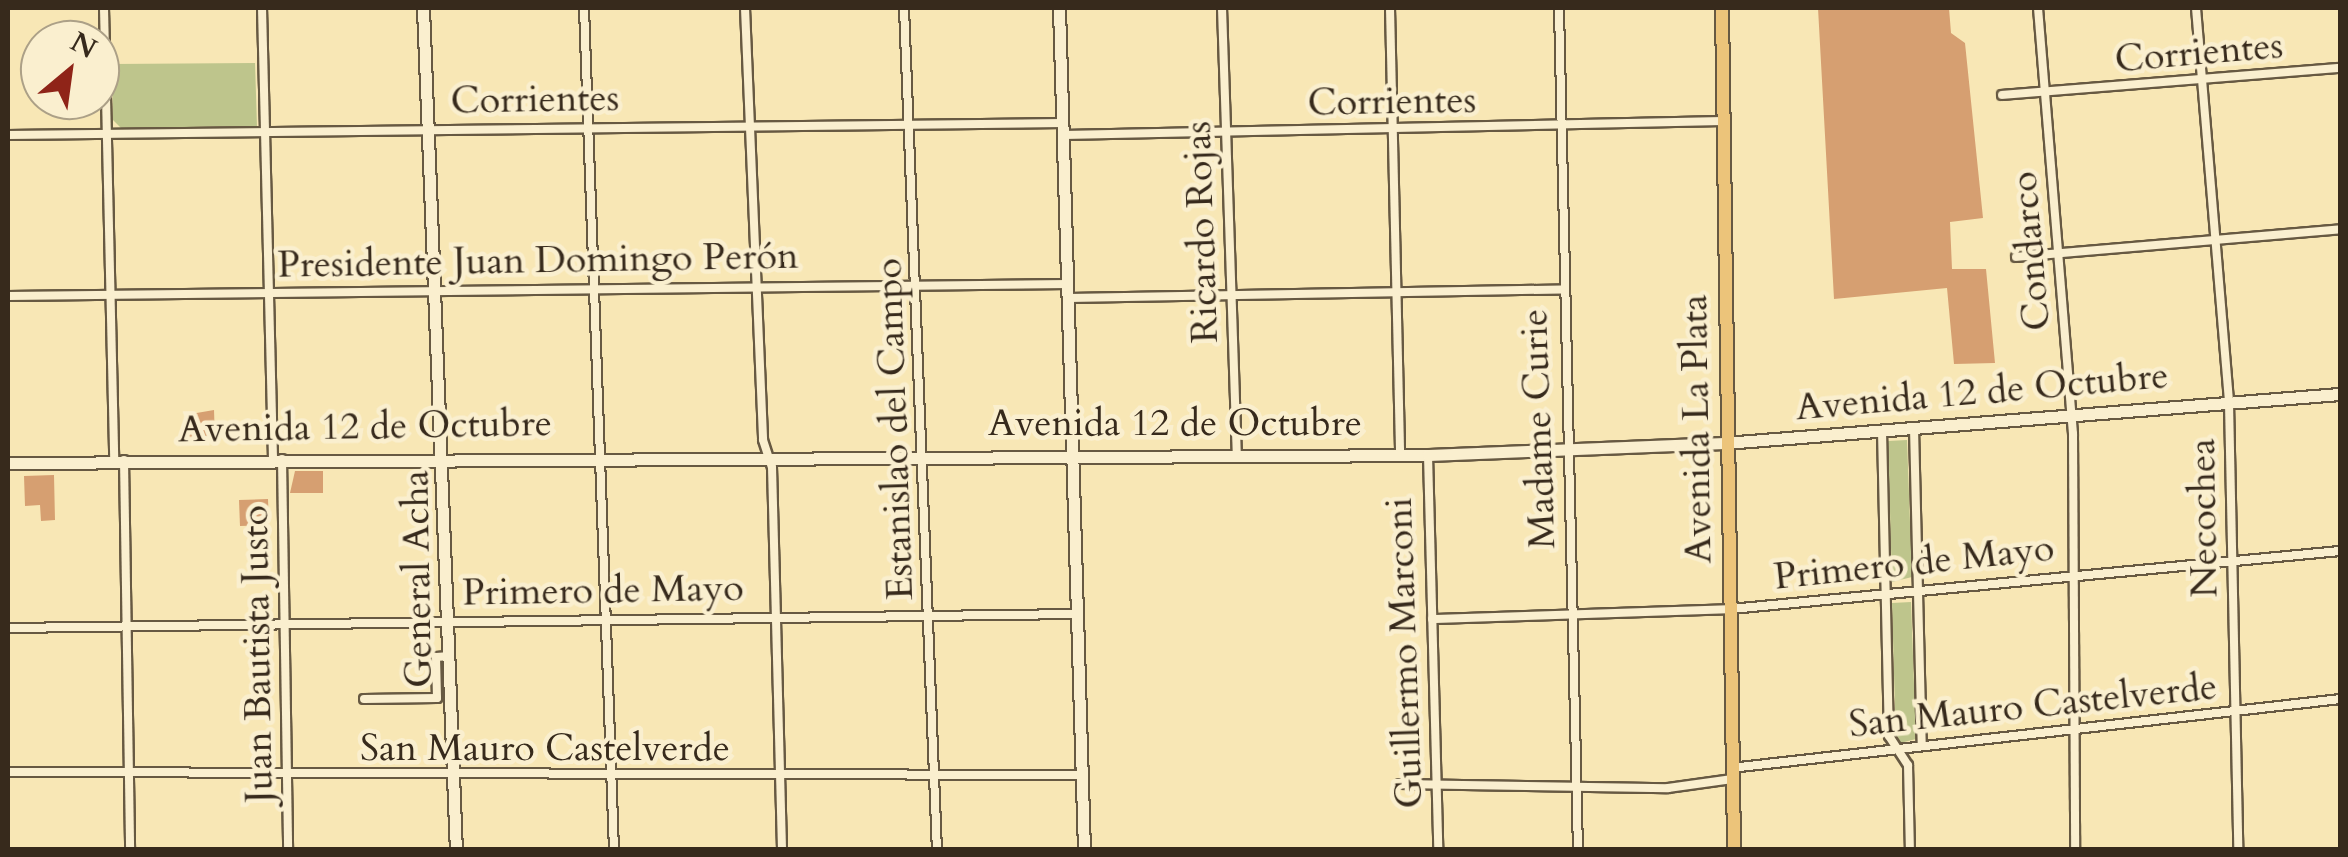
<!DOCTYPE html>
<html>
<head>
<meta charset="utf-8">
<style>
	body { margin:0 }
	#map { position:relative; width:2348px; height:857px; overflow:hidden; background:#f8e7b5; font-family:Cardo,serif }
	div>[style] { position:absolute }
	.green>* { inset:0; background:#bec58c }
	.building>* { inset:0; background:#d69f71 }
	.roads { filter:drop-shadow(2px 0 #675942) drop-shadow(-2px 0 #675942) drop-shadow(0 2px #675942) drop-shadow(0 -2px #675942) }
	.street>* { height:8px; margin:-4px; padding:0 4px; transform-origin:4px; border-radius:4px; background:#faefcf }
	.secondary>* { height:11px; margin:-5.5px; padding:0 5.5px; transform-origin:5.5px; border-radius:5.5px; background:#faefcf }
	.primary>* { height:12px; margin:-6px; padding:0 6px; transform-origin:6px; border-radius:6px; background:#ecc47a }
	span { translate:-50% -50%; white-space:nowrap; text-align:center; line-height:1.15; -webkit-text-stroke:9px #faefcf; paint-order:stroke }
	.street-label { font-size:38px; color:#372a1c }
	.frame { position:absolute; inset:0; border:10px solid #372a1c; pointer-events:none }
	.north { position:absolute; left:20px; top:20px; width:100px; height:100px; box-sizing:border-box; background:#faefcf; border:2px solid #aca087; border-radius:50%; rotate:29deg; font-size:28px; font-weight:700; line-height:40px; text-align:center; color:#372a1c }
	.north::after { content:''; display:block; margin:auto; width:35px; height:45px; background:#8f2418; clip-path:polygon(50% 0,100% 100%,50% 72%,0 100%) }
</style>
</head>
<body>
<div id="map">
	<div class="green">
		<i style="clip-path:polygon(255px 63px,257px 126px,121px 128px,113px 120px,112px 64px)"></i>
		<i style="clip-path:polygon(1907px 440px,1912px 577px,1892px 582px,1888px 441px)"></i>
		<i style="clip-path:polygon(1911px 602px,1916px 739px,1896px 744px,1892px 603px)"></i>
	</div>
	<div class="building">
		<i style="clip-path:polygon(1818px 8px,1949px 8px,1951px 33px,1965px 43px,1983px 218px,1950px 222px,1952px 269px,1986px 269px,1995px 363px,1954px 364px,1947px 288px,1834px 299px)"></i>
		<i style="clip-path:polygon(214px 410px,215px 441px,186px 442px,185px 415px)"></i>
		<i style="clip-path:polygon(323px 471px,323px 493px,290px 493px,295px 471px)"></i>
		<i style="clip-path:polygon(54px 475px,55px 520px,41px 521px,40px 505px,25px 506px,24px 476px)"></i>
		<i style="clip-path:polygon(268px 499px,269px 525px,240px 526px,239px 500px)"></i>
	</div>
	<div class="roads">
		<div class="street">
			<i style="left:104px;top:8px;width:452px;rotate:88.7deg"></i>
			<i style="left:262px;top:8px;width:449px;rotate:88.6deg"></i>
			<i style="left:584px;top:8px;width:843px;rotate:87.96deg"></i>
			<i style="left:745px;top:8px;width:432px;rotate:87.6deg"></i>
			<i style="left:763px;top:440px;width:28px;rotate:72deg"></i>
			<i style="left:772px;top:467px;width:383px;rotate:88.5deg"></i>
			<i style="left:904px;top:8px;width:843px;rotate:87.76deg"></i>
			<i style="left:1222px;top:8px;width:447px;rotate:88.1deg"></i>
			<i style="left:1390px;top:8px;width:447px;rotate:88.7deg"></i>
			<i style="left:1559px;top:8px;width:842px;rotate:88.71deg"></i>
			<i style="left:2038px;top:8px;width:427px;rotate:85.3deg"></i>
			<i style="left:2073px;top:434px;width:416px;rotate:89.7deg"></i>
			<i style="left:2196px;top:8px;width:396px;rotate:85.2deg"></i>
			<i style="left:2229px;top:403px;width:447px;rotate:88.8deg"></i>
			<i style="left:2002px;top:95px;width:339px;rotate:-4.6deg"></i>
			<i style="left:8px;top:135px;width:1055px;rotate:-0.65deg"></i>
			<i style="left:1064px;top:135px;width:659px;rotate:-1.22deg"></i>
			<i style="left:2016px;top:257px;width:325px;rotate:-4.9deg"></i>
			<i style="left:8px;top:296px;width:1060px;rotate:-0.65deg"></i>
			<i style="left:1069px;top:298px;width:493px;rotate:-1deg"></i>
			<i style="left:1914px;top:428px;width:317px;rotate:88.6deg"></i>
			<i style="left:1882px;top:431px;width:305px;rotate:88.7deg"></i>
			<i style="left:1889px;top:736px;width:35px;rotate:57deg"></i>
			<i style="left:1908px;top:765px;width:85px;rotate:88.7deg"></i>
			<i style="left:1428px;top:455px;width:395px;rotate:88.5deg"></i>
			<i style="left:282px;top:459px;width:391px;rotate:89.1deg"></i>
			<i style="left:124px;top:460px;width:390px;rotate:89.1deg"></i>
			<i style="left:1432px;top:619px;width:299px;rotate:-1.9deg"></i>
			<i style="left:1731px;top:609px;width:612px;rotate:-5.44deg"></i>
			<i style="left:8px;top:628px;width:1070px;rotate:-0.75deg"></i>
			<i style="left:364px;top:699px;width:73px;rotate:-0.8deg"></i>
			<i style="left:437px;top:698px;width:41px;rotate:-91.4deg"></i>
			<i style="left:436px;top:657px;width:14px;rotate:-4deg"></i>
			<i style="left:1731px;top:768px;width:613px;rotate:-6.46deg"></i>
			<i style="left:8px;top:772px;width:1075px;rotate:0.16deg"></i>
			<i style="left:1400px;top:784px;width:268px;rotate:0.9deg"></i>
			<i style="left:1668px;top:788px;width:65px;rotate:-8deg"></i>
		</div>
		<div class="secondary">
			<i style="left:423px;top:8px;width:843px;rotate:87.76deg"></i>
			<i style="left:1059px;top:8px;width:842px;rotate:88.3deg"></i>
			<i style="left:8px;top:463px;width:1420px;rotate:-0.32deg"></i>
			<i style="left:1428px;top:455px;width:297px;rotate:-2.3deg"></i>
			<i style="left:1725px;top:443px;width:617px;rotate:-4.56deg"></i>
		</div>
		<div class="primary">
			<i style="left:1722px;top:8px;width:842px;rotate:89.18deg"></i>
		</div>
	</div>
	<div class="street-label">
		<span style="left:2199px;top:53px;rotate:-5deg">Corrientes</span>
		<span style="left:535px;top:100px;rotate:-1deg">Corrientes</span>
		<span style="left:1392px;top:102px;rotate:-1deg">Corrientes</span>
		<span style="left:1202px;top:232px;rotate:-92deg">Ricardo Rojas</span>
		<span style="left:2031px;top:251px;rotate:-95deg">Condarco</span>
		<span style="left:538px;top:261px;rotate:-1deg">Presidente Juan Domingo Perón</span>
		<span style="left:1982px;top:392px;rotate:-5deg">Avenida 12 de Octubre</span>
		<span style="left:1175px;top:424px">Avenida 12 de Octubre</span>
		<span style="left:365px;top:427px;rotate:-1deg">Avenida 12 de Octubre</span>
		<span style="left:895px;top:429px;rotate:-92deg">Estanislao del Campo</span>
		<span style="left:1539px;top:429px;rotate:-92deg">Madame Curie</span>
		<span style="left:1697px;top:429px;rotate:-91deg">Avenida La Plata</span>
		<span style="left:2204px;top:518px;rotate:-91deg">Necochea</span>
		<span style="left:1914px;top:563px;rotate:-6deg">Primero de Mayo</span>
		<span style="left:418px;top:579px;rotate:-91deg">General Acha</span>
		<span style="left:603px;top:591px;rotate:-1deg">Primero de Mayo</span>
		<span style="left:1405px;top:653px;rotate:-92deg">Guillermo Marconi</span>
		<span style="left:258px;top:654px;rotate:-91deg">Juan Bautista Justo</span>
		<span style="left:2033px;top:706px;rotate:-6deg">San Mauro Castelverde</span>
		<span style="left:545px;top:749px">San Mauro Castelverde</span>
	</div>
	<div class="frame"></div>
	<div class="north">N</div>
</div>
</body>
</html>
